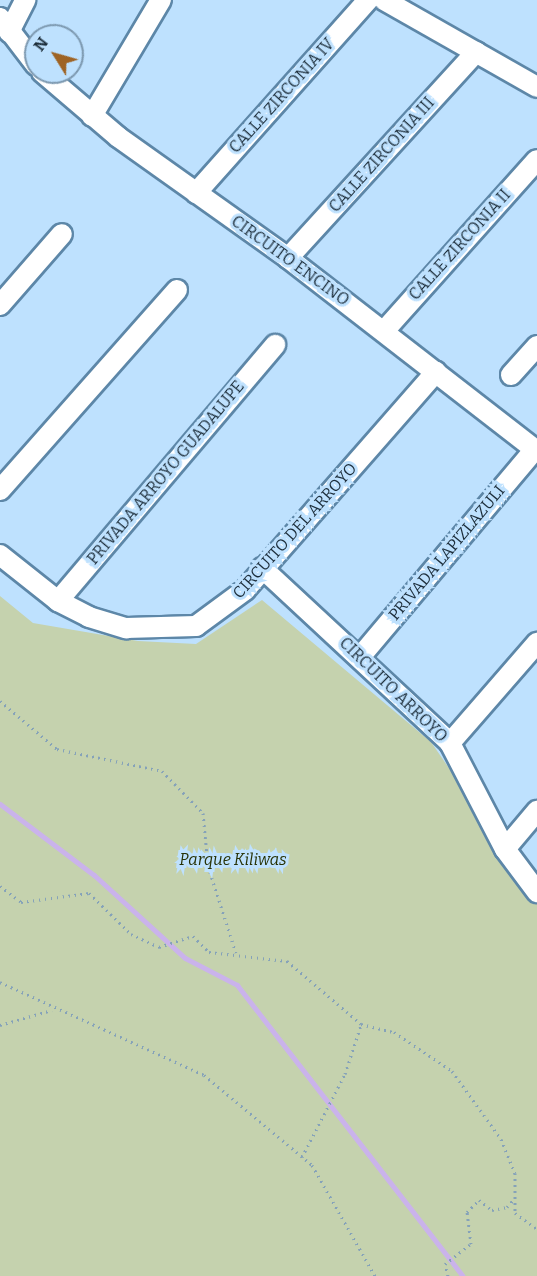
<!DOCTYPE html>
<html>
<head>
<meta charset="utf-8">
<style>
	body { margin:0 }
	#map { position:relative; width:537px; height:1276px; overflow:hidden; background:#bee1fe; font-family:Bitter,serif }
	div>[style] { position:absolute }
	.green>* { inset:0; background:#c5d2ae }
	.stream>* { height:5px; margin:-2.5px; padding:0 2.5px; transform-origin:2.5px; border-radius:2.5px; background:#cab3eb }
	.path>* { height:3px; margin-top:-1.5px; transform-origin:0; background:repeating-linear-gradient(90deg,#85a2b9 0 1.5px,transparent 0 6px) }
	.roads { filter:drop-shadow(2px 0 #5d87a8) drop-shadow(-2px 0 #5d87a8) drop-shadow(0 2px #5d87a8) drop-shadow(0 -2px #5d87a8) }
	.minor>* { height:20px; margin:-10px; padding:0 10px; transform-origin:10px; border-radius:10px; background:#fff }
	span { translate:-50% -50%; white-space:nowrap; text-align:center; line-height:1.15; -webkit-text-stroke:6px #bee1fe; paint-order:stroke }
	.street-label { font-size:16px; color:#1c2d3a }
	.park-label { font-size:16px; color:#273206; font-style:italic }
	.north { position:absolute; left:24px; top:24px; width:60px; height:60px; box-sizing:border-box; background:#bee1fe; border:2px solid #7d99b0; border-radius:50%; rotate:307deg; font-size:16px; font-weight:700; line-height:24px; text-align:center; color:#1c2d3a }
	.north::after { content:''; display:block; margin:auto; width:21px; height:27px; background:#9e6324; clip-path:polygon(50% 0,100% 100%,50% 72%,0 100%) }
</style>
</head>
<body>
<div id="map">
	<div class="green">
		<i style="clip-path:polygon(0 596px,33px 623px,138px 641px,196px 644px,262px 600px,431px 742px,537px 896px,537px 1276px,0 1276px)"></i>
	</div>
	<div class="stream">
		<i style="left:0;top:804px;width:118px;rotate:37.1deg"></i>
		<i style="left:94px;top:875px;width:123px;rotate:42.4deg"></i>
		<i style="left:185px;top:958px;width:59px;rotate:27.4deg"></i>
		<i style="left:237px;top:985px;width:368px;rotate:52.2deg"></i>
	</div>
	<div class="path">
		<i style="left:0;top:701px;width:75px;rotate:40.1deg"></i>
		<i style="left:57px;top:749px;width:107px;rotate:11.8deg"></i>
		<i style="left:162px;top:771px;width:59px;rotate:45.7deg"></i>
		<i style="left:203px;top:813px;width:53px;rotate:84.6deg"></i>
		<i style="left:208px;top:866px;width:91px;rotate:72.2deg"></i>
		<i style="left:0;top:886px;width:26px;rotate:37deg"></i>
		<i style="left:21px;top:902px;width:69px;rotate:-7.5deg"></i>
		<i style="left:89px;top:893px;width:59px;rotate:44.3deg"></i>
		<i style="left:131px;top:934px;width:31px;rotate:25deg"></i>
		<i style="left:159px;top:947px;width:36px;rotate:-18deg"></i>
		<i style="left:193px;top:936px;width:23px;rotate:45deg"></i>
		<i style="left:209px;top:952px;width:79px;rotate:6.6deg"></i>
		<i style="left:287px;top:961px;width:97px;rotate:40.4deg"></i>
		<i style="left:361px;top:1024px;width:34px;rotate:14deg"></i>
		<i style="left:394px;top:1032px;width:70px;rotate:33.9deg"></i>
		<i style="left:452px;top:1071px;width:84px;rotate:54.2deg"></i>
		<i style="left:501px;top:1139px;width:37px;rotate:68deg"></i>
		<i style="left:515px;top:1173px;width:40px;rotate:90deg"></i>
		<i style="left:515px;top:1213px;width:27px;rotate:36deg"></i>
		<i style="left:0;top:982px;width:224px;rotate:24.5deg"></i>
		<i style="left:204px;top:1075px;width:141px;rotate:39.8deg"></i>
		<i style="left:312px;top:1165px;width:128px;rotate:60.4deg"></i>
		<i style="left:0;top:1025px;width:54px;rotate:-16.1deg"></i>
		<i style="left:302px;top:1157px;width:93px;rotate:-62.6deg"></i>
		<i style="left:345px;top:1074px;width:52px;rotate:-71.9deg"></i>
		<i style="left:448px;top:1276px;width:12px;rotate:-104deg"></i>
		<i style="left:445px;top:1264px;width:33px;rotate:-38deg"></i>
		<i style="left:471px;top:1244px;width:32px;rotate:-97deg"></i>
		<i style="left:467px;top:1212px;width:17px;rotate:-45deg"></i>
		<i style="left:479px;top:1200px;width:16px;rotate:38deg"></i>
		<i style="left:492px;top:1210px;width:15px;rotate:-11deg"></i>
		<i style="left:507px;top:1207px;width:11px;rotate:-49deg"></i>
	</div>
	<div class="roads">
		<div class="minor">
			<i style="left:384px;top:0;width:176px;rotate:29.6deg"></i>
			<i style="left:0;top:18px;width:59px;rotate:52.5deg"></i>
			<i style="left:9px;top:32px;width:36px;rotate:-63deg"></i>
			<i style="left:42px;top:72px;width:100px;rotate:40.5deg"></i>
			<i style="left:118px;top:137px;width:209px;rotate:35.4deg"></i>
			<i style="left:288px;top:258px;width:315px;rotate:37.8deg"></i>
			<i style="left:92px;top:116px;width:135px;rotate:-59.3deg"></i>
			<i style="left:196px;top:193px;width:259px;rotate:-48.3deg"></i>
			<i style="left:288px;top:258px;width:279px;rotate:-47.6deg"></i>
			<i style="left:0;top:305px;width:94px;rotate:-48.9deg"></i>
			<i style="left:384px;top:331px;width:229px;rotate:-48.2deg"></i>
			<i style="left:511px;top:375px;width:39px;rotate:-48deg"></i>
			<i style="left:0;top:490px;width:267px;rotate:-48.5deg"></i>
			<i style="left:0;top:555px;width:74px;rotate:38.4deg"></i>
			<i style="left:58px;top:601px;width:35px;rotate:27deg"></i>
			<i style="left:89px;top:617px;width:39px;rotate:17deg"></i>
			<i style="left:126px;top:628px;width:70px;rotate:-1.6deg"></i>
			<i style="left:196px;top:626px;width:61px;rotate:-36.3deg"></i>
			<i style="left:245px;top:590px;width:290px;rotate:-48.8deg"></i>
			<i style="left:262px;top:568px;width:257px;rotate:42.9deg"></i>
			<i style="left:450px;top:743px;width:119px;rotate:62.6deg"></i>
			<i style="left:505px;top:849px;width:54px;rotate:53.3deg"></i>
			<i style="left:58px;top:601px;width:336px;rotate:-49.7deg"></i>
			<i style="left:360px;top:657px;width:272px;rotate:-49.9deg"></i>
			<i style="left:450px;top:743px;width:133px;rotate:-49deg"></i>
			<i style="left:505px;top:849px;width:50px;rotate:-49.9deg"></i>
		</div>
	</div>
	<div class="street-label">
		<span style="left:282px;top:96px;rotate:-48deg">CALLE ZIRCONIA IV</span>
		<span style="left:382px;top:155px;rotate:-48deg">CALLE ZIRCONIA III</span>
		<span style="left:460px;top:245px;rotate:-48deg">CALLE ZIRCONIA II</span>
		<span style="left:290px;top:261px;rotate:36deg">CIRCUITO ENCINO</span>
		<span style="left:166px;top:473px;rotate:-50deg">PRIVADA ARROYO GUADALUPE</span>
		<span style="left:295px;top:531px;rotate:-48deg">CIRCUITO DEL ARROYO</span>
		<span style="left:447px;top:553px;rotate:-50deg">PRIVADA LAPIZLAZULI</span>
		<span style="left:393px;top:690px;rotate:44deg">CIRCUITO ARROYO</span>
	</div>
	<div class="park-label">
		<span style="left:233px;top:860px">Parque Kiliwas</span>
	</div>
	<div class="north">N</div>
</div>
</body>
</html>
